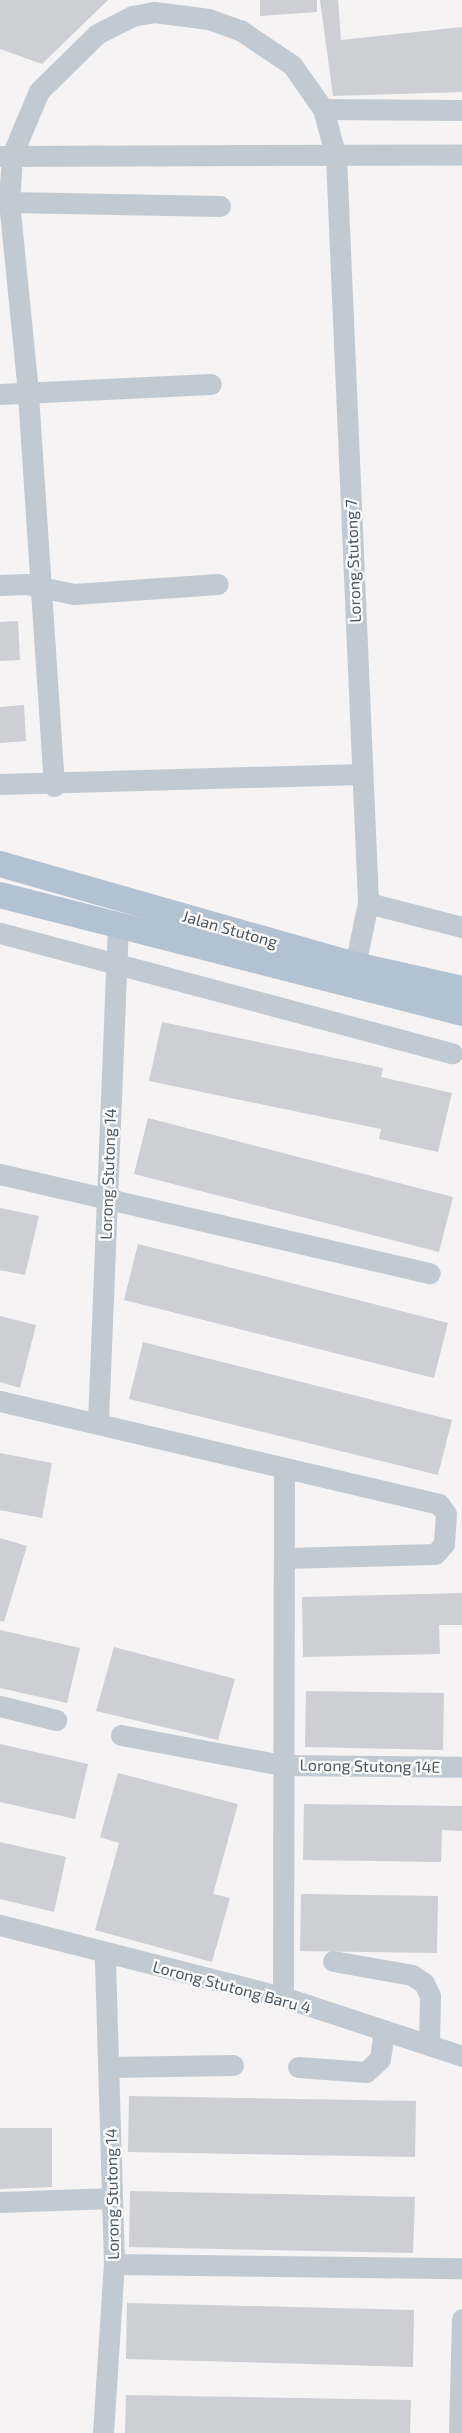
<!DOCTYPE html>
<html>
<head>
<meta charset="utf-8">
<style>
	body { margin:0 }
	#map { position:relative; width:462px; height:2433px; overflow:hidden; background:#f5f3f3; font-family:"Exo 2",sans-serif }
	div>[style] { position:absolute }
	.building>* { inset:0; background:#cdcfd5 }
	.minor>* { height:21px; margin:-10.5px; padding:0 10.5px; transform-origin:10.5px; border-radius:10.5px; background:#c1cad2 }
	.major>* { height:26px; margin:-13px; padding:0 13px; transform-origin:13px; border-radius:13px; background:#b3c2d1 }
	span { translate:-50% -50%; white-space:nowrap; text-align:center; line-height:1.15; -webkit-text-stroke:4.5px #fff; paint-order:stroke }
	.street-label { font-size:16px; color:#4a5661 }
</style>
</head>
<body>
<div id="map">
	<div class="building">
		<i style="clip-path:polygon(0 0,108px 0,42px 64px,0 49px)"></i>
		<i style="clip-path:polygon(260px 0,317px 0,317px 12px,260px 16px)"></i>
		<i style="clip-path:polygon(320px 0,338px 0,341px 40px,462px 27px,462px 92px,333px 96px)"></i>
		<i style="clip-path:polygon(18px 621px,20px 660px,0 661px,0 622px)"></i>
		<i style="clip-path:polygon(24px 705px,26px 741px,0 743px,0 707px)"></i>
		<i style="clip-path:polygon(162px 1022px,383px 1068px,381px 1077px,452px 1093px,438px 1152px,379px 1139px,381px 1129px,149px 1081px)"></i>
		<i style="clip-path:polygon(148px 1118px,453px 1197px,439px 1252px,134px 1174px)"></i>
		<i style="clip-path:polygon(0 1208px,39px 1216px,25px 1275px,0 1270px)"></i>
		<i style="clip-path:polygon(138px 1244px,448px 1323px,434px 1378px,124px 1300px)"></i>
		<i style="clip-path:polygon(0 1316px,36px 1325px,20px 1388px,0 1382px)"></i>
		<i style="clip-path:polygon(143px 1342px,452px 1420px,438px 1475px,129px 1399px)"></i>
		<i style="clip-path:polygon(0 1453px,52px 1463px,42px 1518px,0 1510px)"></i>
		<i style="clip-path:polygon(0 1538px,27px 1546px,4px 1622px,0 1621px)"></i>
		<i style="clip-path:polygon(462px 1593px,462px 1625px,439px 1625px,440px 1654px,303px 1657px,302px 1597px)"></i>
		<i style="clip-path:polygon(0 1630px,80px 1648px,67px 1703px,0 1688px)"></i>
		<i style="clip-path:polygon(114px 1647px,235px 1679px,218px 1740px,96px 1711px)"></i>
		<i style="clip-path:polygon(306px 1691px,444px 1693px,443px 1750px,305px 1747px)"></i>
		<i style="clip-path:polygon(0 1744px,88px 1764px,75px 1819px,0 1802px)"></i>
		<i style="clip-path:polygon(118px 1773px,238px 1804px,213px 1894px,230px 1898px,212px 1962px,95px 1930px,119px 1843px,100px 1837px)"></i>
		<i style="clip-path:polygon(304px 1804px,462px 1806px,462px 1831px,442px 1830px,441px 1862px,303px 1860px)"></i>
		<i style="clip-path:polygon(0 1842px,66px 1857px,54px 1912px,0 1899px)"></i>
		<i style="clip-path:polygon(301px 1894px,438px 1896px,437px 1953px,300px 1951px)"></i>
		<i style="clip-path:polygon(129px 2096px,416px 2101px,415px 2157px,128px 2152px)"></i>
		<i style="clip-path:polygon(0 2128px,52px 2128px,52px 2187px,0 2189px)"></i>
		<i style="clip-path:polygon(130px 2191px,415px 2197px,413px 2253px,129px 2247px)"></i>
		<i style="clip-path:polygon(127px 2303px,414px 2310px,413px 2367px,126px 2359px)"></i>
		<i style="clip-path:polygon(126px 2395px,411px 2400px,410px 2433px,125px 2433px)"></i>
	</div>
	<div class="minor">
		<i style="left:323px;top:109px;width:139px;rotate:0.4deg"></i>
		<i style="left:1px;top:156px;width:461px;rotate:-0.2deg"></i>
		<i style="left:9px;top:202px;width:211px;rotate:1.1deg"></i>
		<i style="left:0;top:394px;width:211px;rotate:-2.7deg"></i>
		<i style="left:0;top:585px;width:26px;rotate:-2deg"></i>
		<i style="left:26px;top:584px;width:49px;rotate:11.8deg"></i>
		<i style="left:74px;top:594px;width:144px;rotate:-4deg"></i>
		<i style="left:0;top:784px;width:362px;rotate:-1.6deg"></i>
		<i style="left:54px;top:786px;width:395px;rotate:-93.8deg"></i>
		<i style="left:28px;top:392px;width:191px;rotate:-95.7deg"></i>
		<i style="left:9px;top:202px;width:47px;rotate:-86.3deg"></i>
		<i style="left:12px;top:155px;width:69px;rotate:-67.1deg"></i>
		<i style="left:39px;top:91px;width:81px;rotate:-44.5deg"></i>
		<i style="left:97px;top:34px;width:39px;rotate:-27deg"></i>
		<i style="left:132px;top:16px;width:22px;rotate:-10deg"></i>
		<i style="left:154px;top:12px;width:55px;rotate:7.3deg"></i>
		<i style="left:209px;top:19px;width:33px;rotate:20deg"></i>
		<i style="left:240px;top:30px;width:63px;rotate:33.9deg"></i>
		<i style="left:292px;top:65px;width:54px;rotate:54.8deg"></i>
		<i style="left:323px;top:109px;width:50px;rotate:74.8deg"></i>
		<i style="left:336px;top:157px;width:747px;rotate:87.54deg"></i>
		<i style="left:368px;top:903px;width:63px;rotate:101.8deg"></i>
		<i style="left:368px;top:903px;width:97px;rotate:14.3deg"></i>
		<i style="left:0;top:933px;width:468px;rotate:14.9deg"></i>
		<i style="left:0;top:1174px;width:441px;rotate:13deg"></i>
		<i style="left:0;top:1401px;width:451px;rotate:13.2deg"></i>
		<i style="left:439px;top:1504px;width:12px;rotate:55deg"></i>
		<i style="left:446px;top:1514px;width:30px;rotate:94deg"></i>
		<i style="left:444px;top:1544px;width:13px;rotate:132deg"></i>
		<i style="left:435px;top:1554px;width:151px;rotate:178.5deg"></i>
		<i style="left:98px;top:1422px;width:496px;rotate:-87.7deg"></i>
		<i style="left:0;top:1706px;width:58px;rotate:14deg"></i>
		<i style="left:121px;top:1735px;width:164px;rotate:10.6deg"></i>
		<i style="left:282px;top:1765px;width:177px;rotate:0.6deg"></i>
		<i style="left:0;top:1925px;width:292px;rotate:14.3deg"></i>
		<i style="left:283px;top:1997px;width:188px;rotate:18.2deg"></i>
		<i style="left:333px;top:1961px;width:80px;rotate:10deg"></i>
		<i style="left:412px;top:1975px;width:14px;rotate:34deg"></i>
		<i style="left:424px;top:1983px;width:14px;rotate:65deg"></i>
		<i style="left:430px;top:1996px;width:49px;rotate:91.2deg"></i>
		<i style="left:283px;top:1997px;width:529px;rotate:-89.89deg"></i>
		<i style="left:109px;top:2067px;width:124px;rotate:-0.9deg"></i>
		<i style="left:298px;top:2067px;width:68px;rotate:4.2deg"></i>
		<i style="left:366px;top:2072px;width:19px;rotate:-43deg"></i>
		<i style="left:380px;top:2059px;width:28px;rotate:-82deg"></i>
		<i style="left:0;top:2202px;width:112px;rotate:-2deg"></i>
		<i style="left:114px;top:2264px;width:348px;rotate:0.7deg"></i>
		<i style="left:103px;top:2433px;width:169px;rotate:-86.3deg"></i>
		<i style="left:114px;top:2264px;width:310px;rotate:-91.7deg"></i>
		<i style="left:459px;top:2433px;width:114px;rotate:-88.5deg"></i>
	</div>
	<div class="major">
		<i style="left:0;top:864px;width:369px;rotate:15.9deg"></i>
		<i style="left:355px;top:965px;width:110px;rotate:12.6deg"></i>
		<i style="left:0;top:895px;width:477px;rotate:14.3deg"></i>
	</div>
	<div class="street-label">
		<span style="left:353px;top:561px;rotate:-92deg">Lorong Stutong 7</span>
		<span style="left:230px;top:929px;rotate:16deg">Jalan Stutong</span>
		<span style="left:108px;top:1174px;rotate:-88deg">Lorong Stutong 14</span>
		<span style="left:370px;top:1766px;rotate:1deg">Lorong Stutong 14E</span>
		<span style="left:232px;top:1987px;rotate:15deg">Lorong Stutong Baru 4</span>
		<span style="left:112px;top:2194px;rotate:-91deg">Lorong Stutong 14</span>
	</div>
</div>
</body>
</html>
